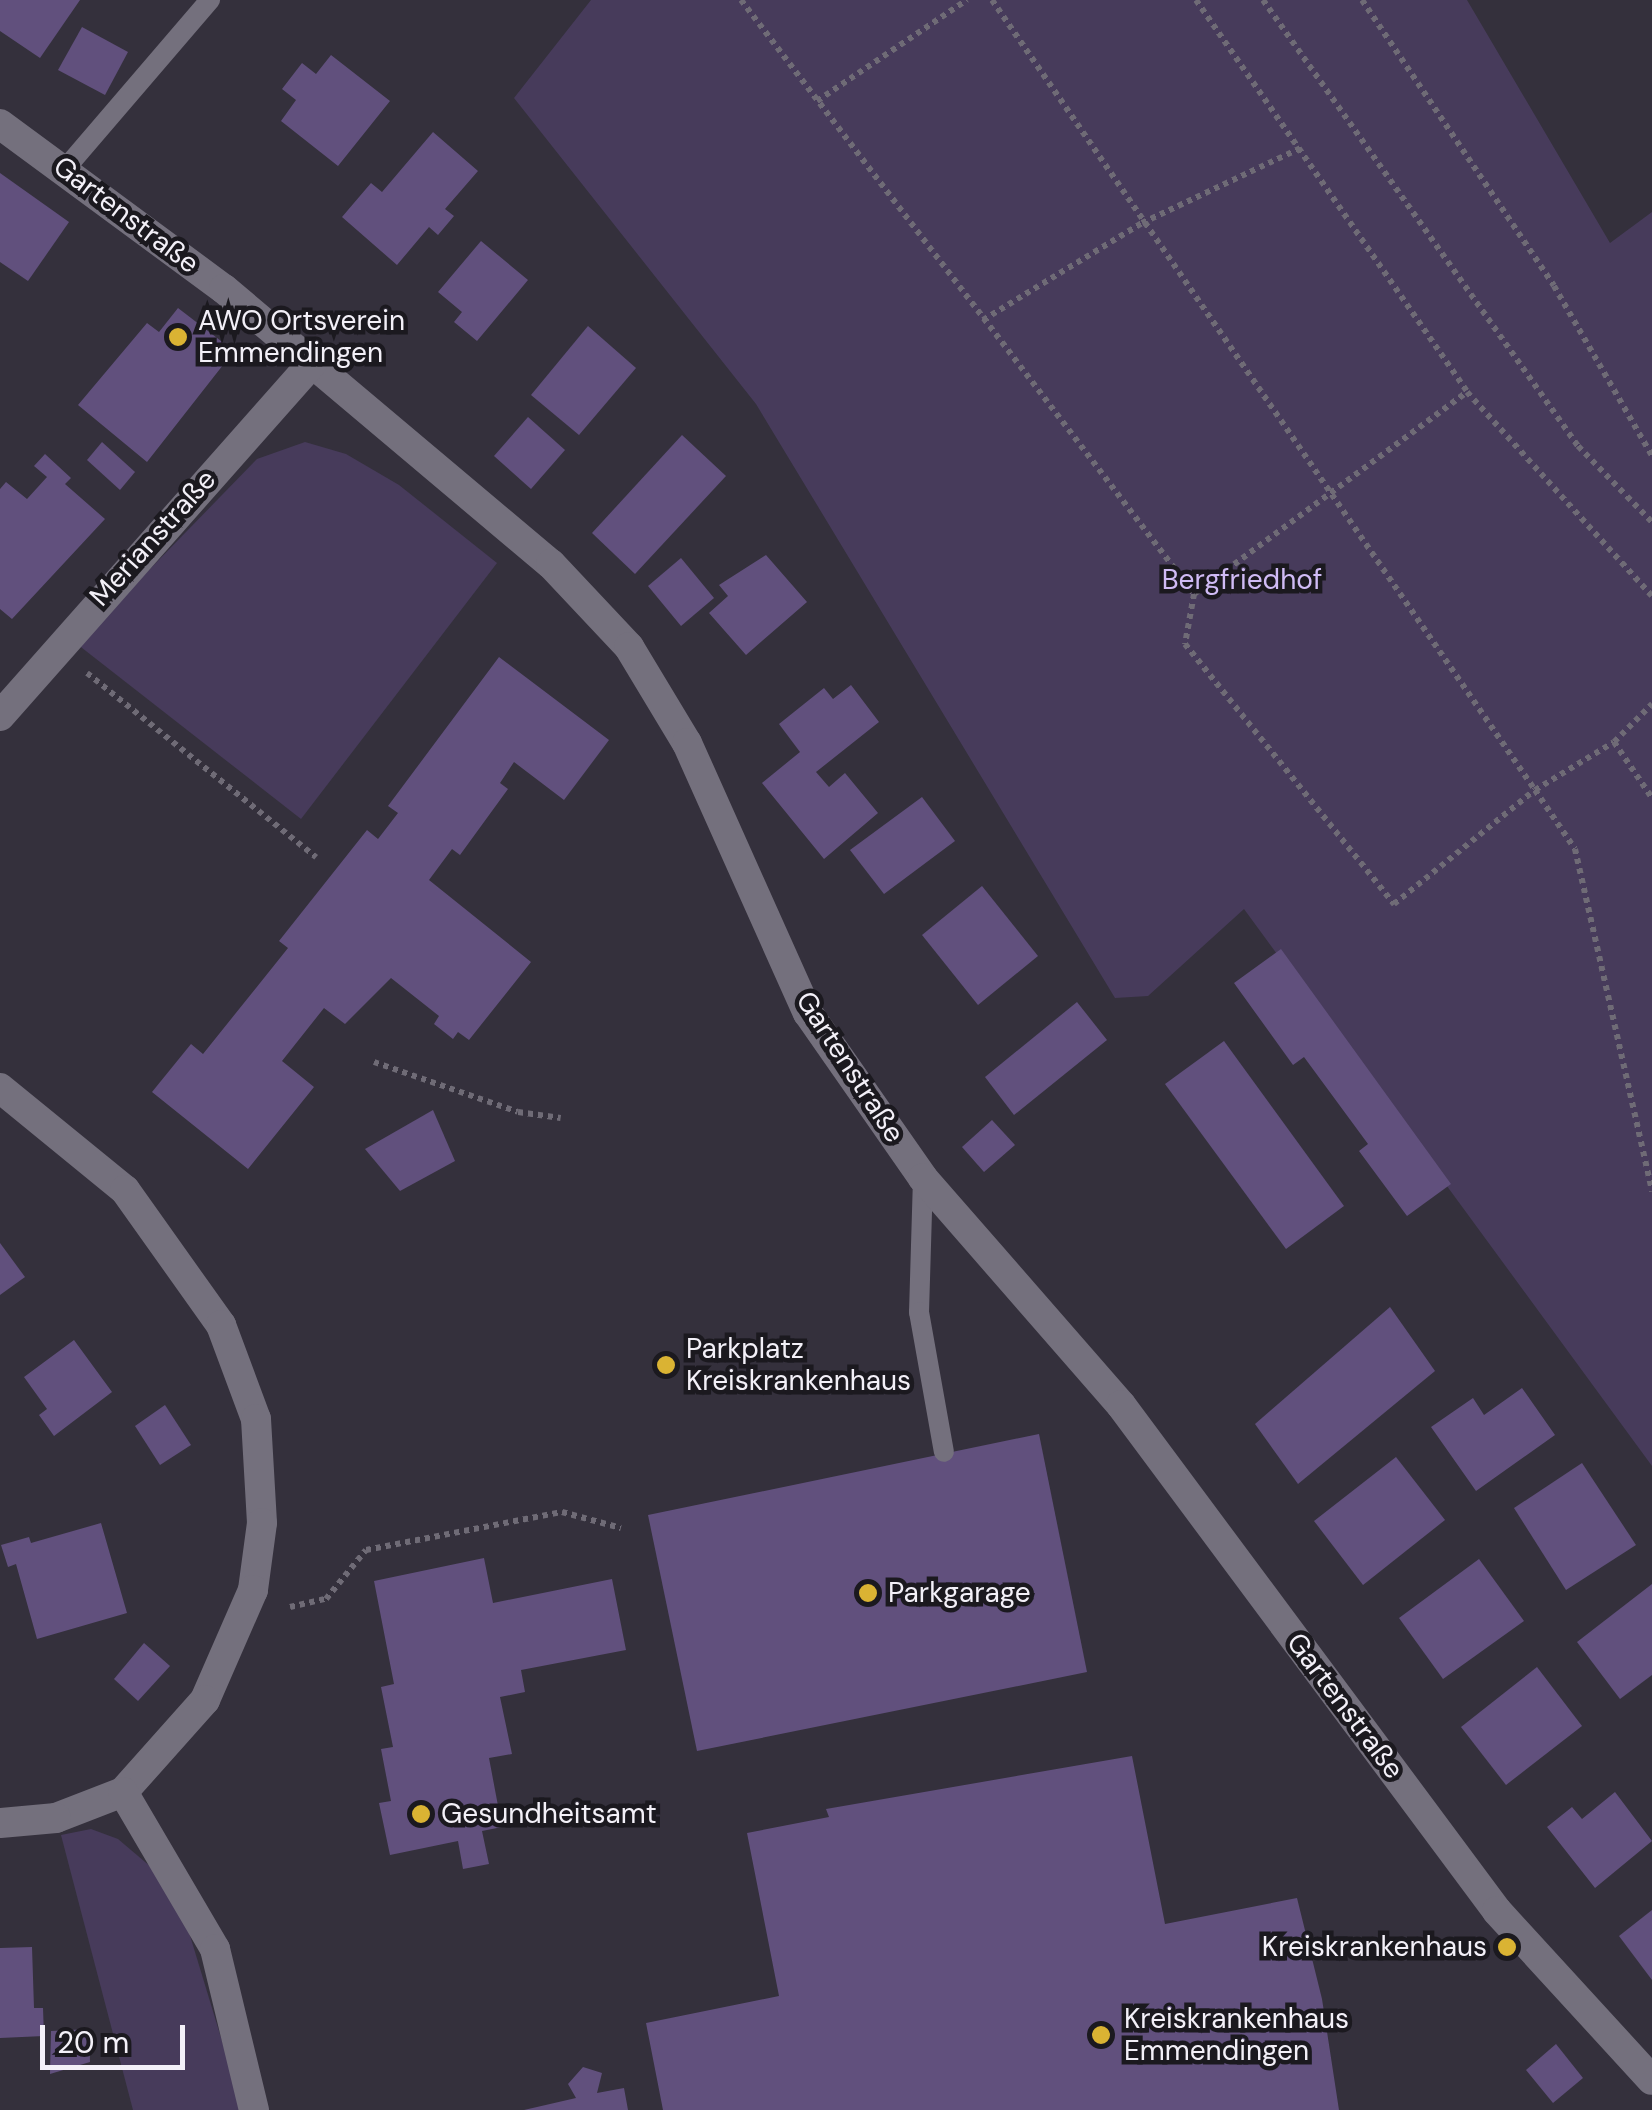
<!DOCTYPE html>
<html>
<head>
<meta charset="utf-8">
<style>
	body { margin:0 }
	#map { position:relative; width:1652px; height:2110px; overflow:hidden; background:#34303c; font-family:"DM Sans",sans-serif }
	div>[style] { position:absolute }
	.green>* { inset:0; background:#473b5b }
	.building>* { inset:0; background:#61507d }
	.path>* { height:6px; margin-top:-3px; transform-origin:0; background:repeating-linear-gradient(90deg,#6f6b76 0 5px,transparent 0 10px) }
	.lane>* { height:20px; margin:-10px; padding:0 10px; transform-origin:10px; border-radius:10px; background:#74707d }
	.street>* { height:30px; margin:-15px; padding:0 15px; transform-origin:15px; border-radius:15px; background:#74707d }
	.dots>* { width:28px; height:28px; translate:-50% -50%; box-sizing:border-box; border:5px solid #1b191f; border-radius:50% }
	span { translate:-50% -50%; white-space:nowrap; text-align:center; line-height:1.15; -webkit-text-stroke:9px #1b191f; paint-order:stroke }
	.street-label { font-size:28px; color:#f3f0f8 }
	.poi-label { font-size:28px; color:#f3f0f8 }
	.left { translate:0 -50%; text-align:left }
	.right { translate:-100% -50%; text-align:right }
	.park-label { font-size:28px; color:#d0bbf5 }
	.scale { position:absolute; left:40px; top:2025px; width:145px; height:45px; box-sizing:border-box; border:5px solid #f3f0f8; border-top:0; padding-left:12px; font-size:30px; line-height:35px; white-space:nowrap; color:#f3f0f8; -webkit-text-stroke:8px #1b191f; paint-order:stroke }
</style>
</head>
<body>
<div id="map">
	<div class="green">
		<i style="clip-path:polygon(591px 0,1467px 0,1610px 243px,1652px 212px,1652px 1466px,1244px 909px,1148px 996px,1115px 998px,756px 404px,514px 98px)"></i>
		<i style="clip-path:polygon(305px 442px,346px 454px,399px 485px,497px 563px,301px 819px,77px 644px,257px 459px)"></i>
		<i style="clip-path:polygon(91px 1829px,118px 1839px,151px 1867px,188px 1929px,243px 2110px,133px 2110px,61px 1835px)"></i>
	</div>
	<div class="building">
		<i style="clip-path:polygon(0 0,80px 0,40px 58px,0 31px)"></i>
		<i style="clip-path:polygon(82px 27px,128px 52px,105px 95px,58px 70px)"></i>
		<i style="clip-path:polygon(331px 55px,390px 101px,338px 166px,281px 121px,296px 100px,282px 89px,302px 63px,316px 74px)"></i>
		<i style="clip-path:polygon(433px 132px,478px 171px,445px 209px,454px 216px,438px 235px,429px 227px,397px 265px,342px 217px,371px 183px,382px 192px)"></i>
		<i style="clip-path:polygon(0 173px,69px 222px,28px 281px,0 262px)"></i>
		<i style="clip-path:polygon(481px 241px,528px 280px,477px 341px,454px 322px,462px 312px,438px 292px)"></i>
		<i style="clip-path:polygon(178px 308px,234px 351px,147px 462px,78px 405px,147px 323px,159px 332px)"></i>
		<i style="clip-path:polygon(588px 326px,636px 368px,579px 435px,531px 395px)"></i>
		<i style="clip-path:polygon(528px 417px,565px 450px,531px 489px,494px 456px)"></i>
		<i style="clip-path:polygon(682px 435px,726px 476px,635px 574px,592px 533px)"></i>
		<i style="clip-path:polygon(102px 442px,135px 472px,120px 490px,87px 460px)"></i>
		<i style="clip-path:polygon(45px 454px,71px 478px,65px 484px,105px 519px,12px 619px,0 609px,0 489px,6px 482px,27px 499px,47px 477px,34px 466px)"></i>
		<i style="clip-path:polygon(766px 555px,807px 602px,746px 655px,709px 613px,728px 596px,719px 585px)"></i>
		<i style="clip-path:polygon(681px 558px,714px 598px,681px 626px,648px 586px)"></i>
		<i style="clip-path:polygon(499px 657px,609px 740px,564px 800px,514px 762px,500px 783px,508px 789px,460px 855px,452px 849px,429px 880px,531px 962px,469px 1040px,458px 1032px,453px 1039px,434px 1024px,439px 1016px,391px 978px,345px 1024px,324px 1008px,282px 1061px,314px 1087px,248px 1169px,152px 1092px,191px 1044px,203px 1054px,288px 948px,279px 941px,367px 830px,378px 839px,398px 813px,388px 806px)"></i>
		<i style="clip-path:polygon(851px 685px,879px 722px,816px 772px,829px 787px,845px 773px,878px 813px,824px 859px,762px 783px,800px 752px,779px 724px,824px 688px,833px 699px)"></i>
		<i style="clip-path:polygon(922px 797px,955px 841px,884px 894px,850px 850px)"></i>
		<i style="clip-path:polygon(982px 886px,1038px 956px,978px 1005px,922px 935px)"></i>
		<i style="clip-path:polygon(1281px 949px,1451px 1184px,1407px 1216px,1359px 1151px,1368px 1144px,1304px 1057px,1293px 1065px,1234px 983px)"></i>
		<i style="clip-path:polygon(1077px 1002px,1107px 1040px,1014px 1115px,985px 1077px)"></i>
		<i style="clip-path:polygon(1224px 1041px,1344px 1206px,1286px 1249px,1165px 1084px)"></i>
		<i style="clip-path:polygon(433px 1110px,455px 1161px,400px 1191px,365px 1149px)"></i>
		<i style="clip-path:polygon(992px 1120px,1015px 1145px,984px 1172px,962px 1147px)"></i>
		<i style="clip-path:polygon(0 1243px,25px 1277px,0 1295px)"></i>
		<i style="clip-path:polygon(1390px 1307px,1435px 1371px,1298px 1484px,1255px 1424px)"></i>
		<i style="clip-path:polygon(74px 1340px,112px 1392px,54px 1436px,39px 1415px,47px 1409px,24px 1377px)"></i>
		<i style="clip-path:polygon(1522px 1388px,1555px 1435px,1476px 1491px,1431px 1427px,1473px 1398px,1484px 1415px)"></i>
		<i style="clip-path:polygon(165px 1405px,191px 1445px,160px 1465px,135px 1426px)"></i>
		<i style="clip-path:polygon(1039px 1434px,1087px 1672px,697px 1751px,648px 1515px)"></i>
		<i style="clip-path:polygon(1396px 1457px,1445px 1520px,1363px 1585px,1314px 1521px)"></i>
		<i style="clip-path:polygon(1582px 1463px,1636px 1545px,1566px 1590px,1514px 1508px)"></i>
		<i style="clip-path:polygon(101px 1523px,127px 1613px,37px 1639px,16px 1564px,8px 1567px,1px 1545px,29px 1537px,31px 1543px)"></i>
		<i style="clip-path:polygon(484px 1558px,493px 1603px,612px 1579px,626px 1650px,521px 1670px,525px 1692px,500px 1697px,512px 1754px,489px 1758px,502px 1827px,482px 1831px,489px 1864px,463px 1869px,458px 1841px,390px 1855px,379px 1803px,391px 1801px,381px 1749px,393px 1747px,381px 1687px,394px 1684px,374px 1581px)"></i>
		<i style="clip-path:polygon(1479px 1559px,1524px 1621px,1443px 1679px,1399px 1618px)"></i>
		<i style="clip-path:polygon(1652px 1584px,1652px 1675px,1620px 1699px,1577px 1642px)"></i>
		<i style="clip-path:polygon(144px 1643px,170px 1666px,138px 1701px,114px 1679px)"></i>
		<i style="clip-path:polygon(1537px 1667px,1582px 1726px,1506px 1785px,1461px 1727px)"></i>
		<i style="clip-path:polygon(1132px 1756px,1165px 1924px,1297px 1898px,1322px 1999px,1339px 2110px,663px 2110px,646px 2023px,779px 1996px,747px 1833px,829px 1817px,826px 1809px)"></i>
		<i style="clip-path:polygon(1615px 1792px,1652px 1841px,1595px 1888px,1547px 1827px,1572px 1807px,1582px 1819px)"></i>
		<i style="clip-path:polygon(1652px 1910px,1652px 1980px,1619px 1936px)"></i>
		<i style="clip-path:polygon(32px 1947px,34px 2008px,43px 2008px,44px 2036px,0 2038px,0 1948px)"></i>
		<i style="clip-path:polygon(89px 2029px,90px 2062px,50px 2074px,51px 2031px)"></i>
		<i style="clip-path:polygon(1556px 2044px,1583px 2078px,1553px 2103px,1526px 2070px)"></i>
		<i style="clip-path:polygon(583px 2067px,602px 2073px,597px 2093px,624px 2088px,628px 2110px,524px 2110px,576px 2098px,568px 2084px)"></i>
	</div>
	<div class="path">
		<i style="left:741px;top:0;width:747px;rotate:52.67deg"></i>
		<i style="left:1194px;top:594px;width:51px;rotate:100.2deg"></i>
		<i style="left:1185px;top:644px;width:334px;rotate:51.2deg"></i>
		<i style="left:1394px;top:904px;width:181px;rotate:-39deg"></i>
		<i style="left:1535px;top:790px;width:71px;rotate:55.9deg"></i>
		<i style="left:1575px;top:849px;width:351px;rotate:77.3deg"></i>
		<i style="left:992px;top:0;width:959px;rotate:55.5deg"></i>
		<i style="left:1535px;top:790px;width:92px;rotate:-31.3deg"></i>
		<i style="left:1614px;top:742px;width:68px;rotate:55.8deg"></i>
		<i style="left:1196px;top:0;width:477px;rotate:55.3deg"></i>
		<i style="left:1467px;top:392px;width:275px;rotate:47.8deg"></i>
		<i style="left:1263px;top:0;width:546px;rotate:54.77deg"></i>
		<i style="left:1578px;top:446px;width:106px;rotate:45.8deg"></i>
		<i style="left:1362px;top:0;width:344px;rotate:56.1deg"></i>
		<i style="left:1554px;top:286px;width:196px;rotate:60deg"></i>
		<i style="left:817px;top:101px;width:181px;rotate:-34deg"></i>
		<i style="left:983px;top:320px;width:186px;rotate:-31.4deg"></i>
		<i style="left:1142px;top:223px;width:178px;rotate:-25.3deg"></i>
		<i style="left:1194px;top:594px;width:340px;rotate:-36.5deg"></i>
		<i style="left:87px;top:673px;width:294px;rotate:38.8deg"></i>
		<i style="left:1614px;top:742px;width:54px;rotate:-45deg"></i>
		<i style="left:374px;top:1062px;width:152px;rotate:19.1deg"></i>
		<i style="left:518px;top:1112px;width:43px;rotate:7.9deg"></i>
		<i style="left:290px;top:1607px;width:37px;rotate:-13deg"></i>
		<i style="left:326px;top:1599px;width:63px;rotate:-50.8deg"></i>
		<i style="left:366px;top:1550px;width:200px;rotate:-11deg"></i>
		<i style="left:562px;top:1512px;width:61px;rotate:15.2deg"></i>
	</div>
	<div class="lane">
		<i style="left:65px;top:169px;width:223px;rotate:-49.4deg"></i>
		<i style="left:923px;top:1178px;width:134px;rotate:91.7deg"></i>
		<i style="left:919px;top:1312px;width:142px;rotate:79.9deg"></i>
	</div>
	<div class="street">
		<i style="left:0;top:124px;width:278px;rotate:36.4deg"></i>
		<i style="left:224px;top:289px;width:427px;rotate:40.1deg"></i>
		<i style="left:551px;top:564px;width:114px;rotate:46.8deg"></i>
		<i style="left:629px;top:647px;width:112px;rotate:58.9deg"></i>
		<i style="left:687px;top:743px;width:296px;rotate:65.9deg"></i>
		<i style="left:808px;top:1013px;width:201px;rotate:55.1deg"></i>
		<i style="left:923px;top:1178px;width:301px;rotate:48.9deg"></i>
		<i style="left:1121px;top:1405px;width:630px;rotate:53.38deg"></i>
		<i style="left:1497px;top:1911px;width:229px;rotate:47.5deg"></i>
		<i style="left:0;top:716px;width:471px;rotate:-48.5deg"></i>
		<i style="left:0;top:1088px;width:161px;rotate:39.2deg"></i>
		<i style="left:125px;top:1190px;width:166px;rotate:54.6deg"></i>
		<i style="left:221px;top:1325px;width:100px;rotate:69.6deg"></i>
		<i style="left:256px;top:1419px;width:104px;rotate:86.7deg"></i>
		<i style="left:262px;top:1523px;width:68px;rotate:97.7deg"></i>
		<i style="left:253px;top:1590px;width:120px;rotate:113.6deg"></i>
		<i style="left:205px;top:1700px;width:123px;rotate:131.7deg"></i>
		<i style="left:123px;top:1792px;width:72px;rotate:158.8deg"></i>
		<i style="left:56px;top:1818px;width:56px;rotate:174.9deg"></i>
		<i style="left:123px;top:1792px;width:182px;rotate:59.6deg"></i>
		<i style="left:215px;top:1949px;width:166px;rotate:76.4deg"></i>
	</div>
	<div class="dots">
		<i style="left:178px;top:337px;background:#dab333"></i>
		<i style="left:666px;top:1365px;background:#dab333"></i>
		<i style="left:868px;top:1593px;background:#dab333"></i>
		<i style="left:421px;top:1814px;background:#dab333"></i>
		<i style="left:1507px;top:1947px;background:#dab333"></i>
		<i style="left:1101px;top:2035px;background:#dab333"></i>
	</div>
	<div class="street-label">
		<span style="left:126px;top:215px;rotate:37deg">Gartenstraße</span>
		<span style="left:153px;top:538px;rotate:-48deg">Merianstraße</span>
		<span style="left:850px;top:1067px;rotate:57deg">Gartenstraße</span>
		<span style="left:1345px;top:1706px;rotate:53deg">Gartenstraße</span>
	</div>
	<div class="poi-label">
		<span class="left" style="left:198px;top:337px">AWO Ortsverein<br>Emmendingen</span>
		<span class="left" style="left:686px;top:1365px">Parkplatz<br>Kreiskrankenhaus</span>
		<span class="left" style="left:888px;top:1593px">Parkgarage</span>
		<span class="left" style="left:441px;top:1814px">Gesundheitsamt</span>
		<span class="right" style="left:1487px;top:1947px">Kreiskrankenhaus</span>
		<span class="left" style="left:1124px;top:2035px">Kreiskrankenhaus<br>Emmendingen</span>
	</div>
	<div class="park-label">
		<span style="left:1242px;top:580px">Bergfriedhof</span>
	</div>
	<div class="scale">20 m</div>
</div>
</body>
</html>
